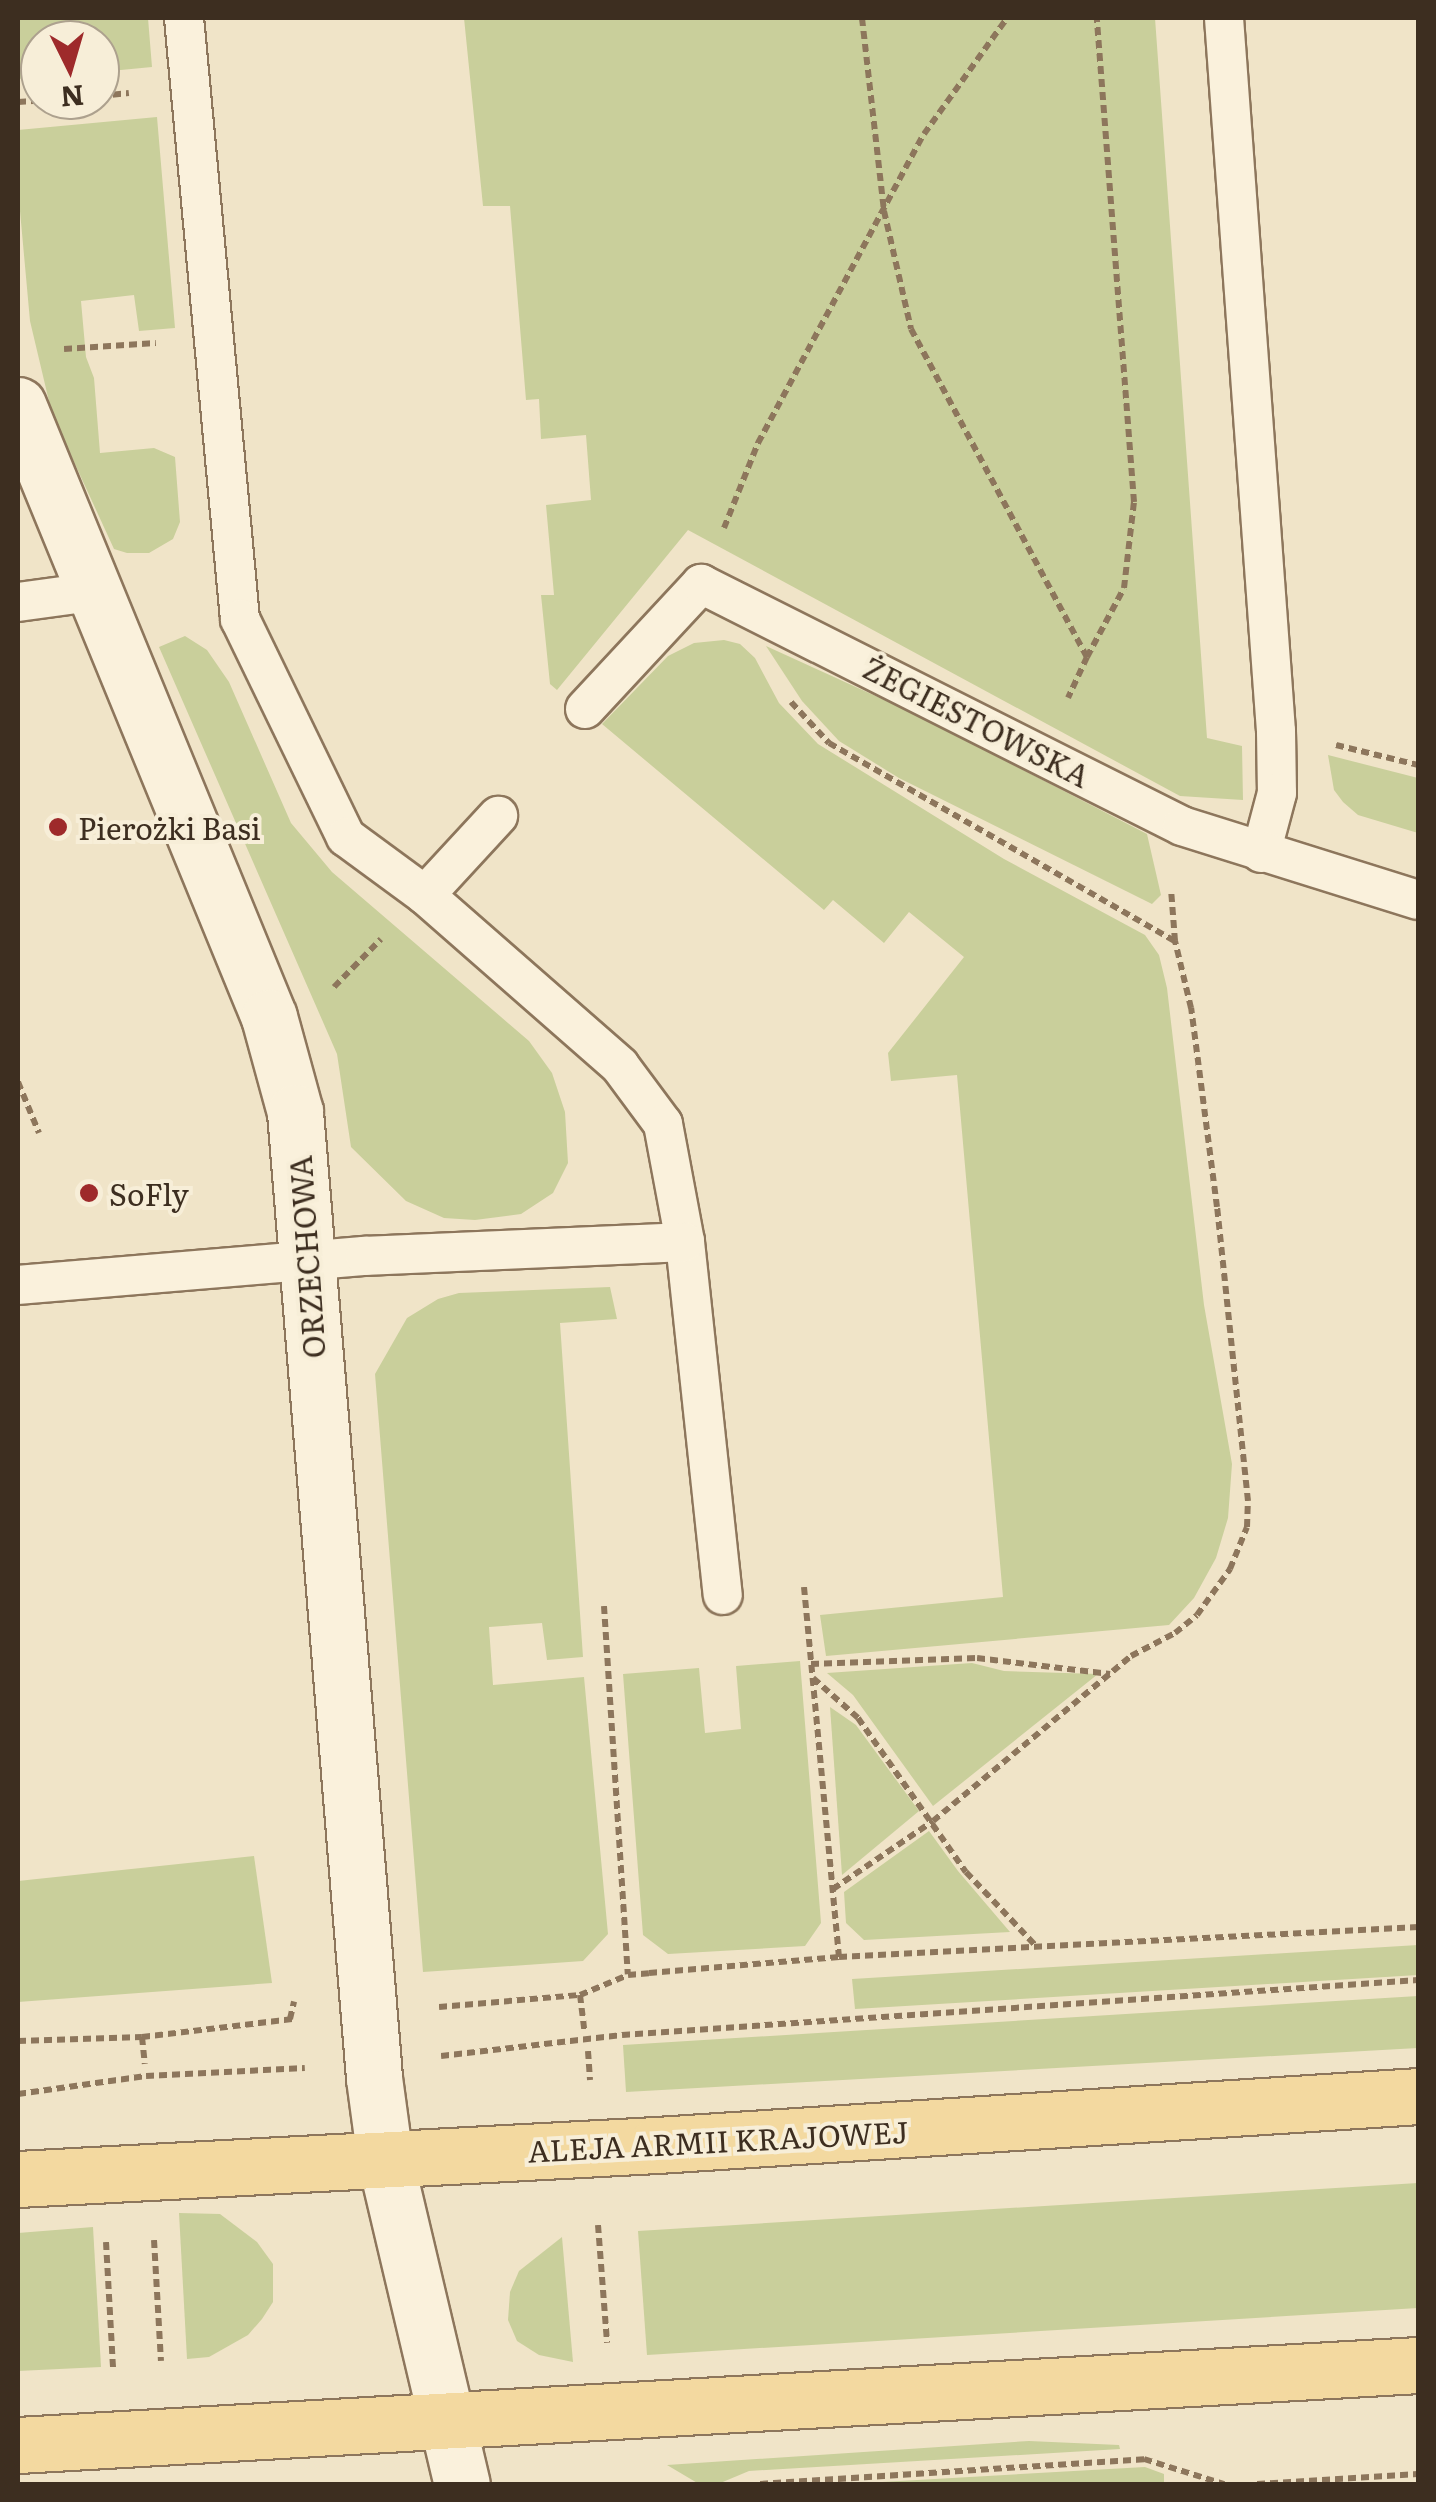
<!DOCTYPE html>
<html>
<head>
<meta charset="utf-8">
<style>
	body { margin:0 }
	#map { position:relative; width:1436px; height:2502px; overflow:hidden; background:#f0e4c8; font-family:Literata,serif }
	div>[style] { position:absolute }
	.green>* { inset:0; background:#c9cf9b }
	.path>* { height:6px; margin-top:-3px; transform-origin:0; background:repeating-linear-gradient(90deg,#8d765c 0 8px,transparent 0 13px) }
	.roads { filter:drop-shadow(2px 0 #8d765c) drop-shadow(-2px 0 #8d765c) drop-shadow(0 2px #8d765c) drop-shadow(0 -2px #8d765c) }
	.service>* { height:38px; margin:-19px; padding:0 19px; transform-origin:19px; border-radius:19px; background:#faf1dc }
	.minor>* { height:55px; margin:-27.5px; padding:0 27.5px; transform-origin:27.5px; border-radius:27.5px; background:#faf1dc }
	.primary>* { height:55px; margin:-27.5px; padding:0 27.5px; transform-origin:27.5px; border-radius:27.5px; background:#f3d9a0 }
	.dots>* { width:28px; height:28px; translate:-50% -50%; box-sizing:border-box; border:5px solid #f7eed8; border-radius:50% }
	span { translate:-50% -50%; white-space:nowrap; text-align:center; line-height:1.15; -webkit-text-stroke:8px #f7eed8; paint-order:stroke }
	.street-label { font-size:30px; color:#3d2e20 }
	.poi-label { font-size:30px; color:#3d2e20 }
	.left { translate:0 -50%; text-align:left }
	.frame { position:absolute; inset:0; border:20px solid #3d2e20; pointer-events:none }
	.north { position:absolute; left:20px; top:20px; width:100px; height:100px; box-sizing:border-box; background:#f7eed8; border:2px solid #ada18e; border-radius:50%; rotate:175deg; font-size:28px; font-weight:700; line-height:40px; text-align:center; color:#3d2e20 }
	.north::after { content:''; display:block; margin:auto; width:35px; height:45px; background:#9e2a2b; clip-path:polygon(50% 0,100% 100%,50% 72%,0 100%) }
</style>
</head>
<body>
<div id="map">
	<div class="green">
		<i style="clip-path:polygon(18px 18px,148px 18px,152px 67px,100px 72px,100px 40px,40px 40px,40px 77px,18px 79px)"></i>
		<i style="clip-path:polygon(464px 18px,1155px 18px,1207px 738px,1242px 746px,1243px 800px,1180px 796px,688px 530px,557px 690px,550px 684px,541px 595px,554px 595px,546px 505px,591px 500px,586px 435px,541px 439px,539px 399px,526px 400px,510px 206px,483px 206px)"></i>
		<i style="clip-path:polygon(157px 117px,175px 328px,139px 331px,134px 295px,81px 301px,86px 357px,94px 378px,100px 453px,154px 448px,175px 457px,180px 522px,173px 539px,149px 553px,127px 553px,114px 549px,52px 414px,30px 321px,18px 189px,18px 130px)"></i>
		<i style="clip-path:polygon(185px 636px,207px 650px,229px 682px,291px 823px,332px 872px,529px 1041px,552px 1073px,565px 1112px,568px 1163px,553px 1193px,521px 1214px,475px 1220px,444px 1218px,406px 1201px,351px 1147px,337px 1054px,159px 647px)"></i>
		<i style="clip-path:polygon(724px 640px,740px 644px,755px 658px,779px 703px,818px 744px,1004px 859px,1145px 935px,1159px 955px,1167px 988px,1204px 1305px,1232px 1464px,1228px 1518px,1216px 1558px,1194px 1598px,1169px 1625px,826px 1656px,820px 1615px,1003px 1597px,957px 1075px,891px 1081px,888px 1053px,964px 957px,909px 912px,884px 943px,833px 900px,824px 910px,602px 724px,668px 656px,694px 643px)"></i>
		<i style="clip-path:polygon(766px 646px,915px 714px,1147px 834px,1161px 895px,1152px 904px,899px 778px,839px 741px,802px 701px)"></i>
		<i style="clip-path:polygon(1328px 755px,1418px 778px,1418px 833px,1358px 815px,1343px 802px,1334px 790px)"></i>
		<i style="clip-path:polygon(610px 1287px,617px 1319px,560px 1323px,583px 1657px,547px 1660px,542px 1623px,489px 1627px,493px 1685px,584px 1677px,608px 1934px,583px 1961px,423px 1972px,375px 1374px,407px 1318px,438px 1299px,459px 1293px)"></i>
		<i style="clip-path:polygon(800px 1661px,821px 1923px,805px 1946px,668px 1954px,643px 1935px,623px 1674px,699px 1668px,705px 1733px,741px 1729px,736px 1666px)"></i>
		<i style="clip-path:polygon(972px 1663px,1004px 1671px,1098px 1674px,933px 1806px,853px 1695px,827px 1673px)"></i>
		<i style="clip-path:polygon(830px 1707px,856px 1725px,919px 1811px,842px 1875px)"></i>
		<i style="clip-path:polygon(929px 1831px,958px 1871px,1010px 1932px,864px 1940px,846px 1923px,844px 1892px)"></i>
		<i style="clip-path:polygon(254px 1856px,272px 1983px,18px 2002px,18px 1881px)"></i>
		<i style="clip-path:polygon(1418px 1945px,1418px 1975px,855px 2009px,852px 1979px)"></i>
		<i style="clip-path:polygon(1418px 1996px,1418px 2048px,626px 2092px,623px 2045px)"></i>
		<i style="clip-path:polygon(1418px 2183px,1418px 2308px,647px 2355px,638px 2231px)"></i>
		<i style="clip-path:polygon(179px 2213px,220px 2214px,257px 2242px,273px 2264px,273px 2302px,262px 2319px,248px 2335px,209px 2357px,187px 2359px)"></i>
		<i style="clip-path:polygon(93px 2227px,101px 2367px,18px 2371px,18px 2233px)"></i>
		<i style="clip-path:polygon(562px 2237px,573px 2362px,539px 2355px,517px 2341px,508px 2320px,510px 2292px,519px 2271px)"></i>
		<i style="clip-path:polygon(1029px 2441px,1119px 2445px,1120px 2449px,749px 2471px,718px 2484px,699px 2484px,667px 2465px)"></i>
		<i style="clip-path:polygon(1145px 2467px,1164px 2474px,1164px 2484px,847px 2484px)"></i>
	</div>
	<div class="path">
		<i style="left:862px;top:18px;width:194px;rotate:83.5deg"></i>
		<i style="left:884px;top:211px;width:121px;rotate:77.1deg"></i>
		<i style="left:911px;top:329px;width:372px;rotate:61.8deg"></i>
		<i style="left:1087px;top:657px;width:45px;rotate:114.9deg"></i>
		<i style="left:100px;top:96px;width:29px;rotate:-6deg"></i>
		<i style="left:18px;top:102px;width:26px;rotate:-4deg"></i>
		<i style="left:64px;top:349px;width:92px;rotate:-3.7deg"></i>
		<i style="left:724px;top:528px;width:92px;rotate:-68.2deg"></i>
		<i style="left:758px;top:443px;width:351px;rotate:-61.8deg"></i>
		<i style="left:924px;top:134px;width:143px;rotate:-54.4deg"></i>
		<i style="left:1087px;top:657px;width:78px;rotate:-61.8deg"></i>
		<i style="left:1124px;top:588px;width:87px;rotate:-83.4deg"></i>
		<i style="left:1134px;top:502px;width:485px;rotate:-94.4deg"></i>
		<i style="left:791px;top:702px;width:56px;rotate:47.2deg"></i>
		<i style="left:829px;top:743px;width:399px;rotate:29.8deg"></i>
		<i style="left:1175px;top:941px;width:52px;rotate:-94.4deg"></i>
		<i style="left:1336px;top:745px;width:84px;rotate:13.7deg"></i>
		<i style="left:334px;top:987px;width:67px;rotate:-45.6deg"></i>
		<i style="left:18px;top:1082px;width:55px;rotate:67.6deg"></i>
		<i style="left:804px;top:1587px;width:372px;rotate:84.6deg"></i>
		<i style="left:604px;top:1606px;width:369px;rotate:86.3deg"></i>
		<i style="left:811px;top:1664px;width:166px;rotate:-2.1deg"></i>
		<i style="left:977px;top:1658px;width:134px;rotate:6.9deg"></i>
		<i style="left:813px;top:1678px;width:60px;rotate:41.6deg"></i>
		<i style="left:858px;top:1718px;width:188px;rotate:55deg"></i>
		<i style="left:966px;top:1872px;width:103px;rotate:46.6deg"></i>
		<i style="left:833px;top:1889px;width:121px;rotate:-34.2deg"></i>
		<i style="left:933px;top:1821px;width:258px;rotate:-39.8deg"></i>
		<i style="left:1131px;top:1656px;width:50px;rotate:-27.6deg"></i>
		<i style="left:1175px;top:1633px;width:28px;rotate:-39deg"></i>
		<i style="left:1197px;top:1615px;width:57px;rotate:-54.3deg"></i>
		<i style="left:1230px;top:1569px;width:45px;rotate:-68deg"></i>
		<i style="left:1247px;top:1527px;width:26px;rotate:-88deg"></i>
		<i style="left:1248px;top:1501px;width:296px;rotate:-96deg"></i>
		<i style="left:1217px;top:1207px;width:201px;rotate:-97.4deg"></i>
		<i style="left:1191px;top:1008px;width:69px;rotate:-103.4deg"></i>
		<i style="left:580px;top:1995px;width:35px;rotate:83deg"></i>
		<i style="left:439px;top:2007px;width:142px;rotate:-4.9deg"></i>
		<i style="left:580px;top:1995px;width:52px;rotate:-22.6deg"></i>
		<i style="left:628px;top:1975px;width:21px;rotate:-5deg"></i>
		<i style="left:649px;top:1973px;width:191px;rotate:-4.8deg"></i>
		<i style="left:839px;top:1957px;width:580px;rotate:-2.97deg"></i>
		<i style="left:290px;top:2019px;width:18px;rotate:-77deg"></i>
		<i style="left:142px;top:2037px;width:27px;rotate:84deg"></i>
		<i style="left:18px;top:2041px;width:124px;rotate:-1.8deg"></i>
		<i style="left:142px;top:2037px;width:153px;rotate:-6.8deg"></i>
		<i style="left:588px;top:2051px;width:29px;rotate:86deg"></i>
		<i style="left:441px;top:2056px;width:182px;rotate:-6.6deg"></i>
		<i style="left:622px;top:2035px;width:798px;rotate:-3.95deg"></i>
		<i style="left:18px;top:2094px;width:129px;rotate:-8deg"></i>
		<i style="left:146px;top:2076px;width:159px;rotate:-2.9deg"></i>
		<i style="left:598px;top:2225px;width:118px;rotate:85.6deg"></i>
		<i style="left:154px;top:2240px;width:121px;rotate:86.7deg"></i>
		<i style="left:106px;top:2242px;width:127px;rotate:86.8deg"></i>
		<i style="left:760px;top:2484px;width:385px;rotate:-3.7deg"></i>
		<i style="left:1144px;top:2459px;width:84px;rotate:17.4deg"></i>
		<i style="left:1257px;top:2484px;width:161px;rotate:-3.6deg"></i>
	</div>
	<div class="roads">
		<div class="service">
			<i style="left:184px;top:18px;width:604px;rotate:84.68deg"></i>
			<i style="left:240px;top:619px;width:242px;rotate:64.1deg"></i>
			<i style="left:346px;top:837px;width:98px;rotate:36.3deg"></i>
			<i style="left:425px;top:895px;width:259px;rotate:41.2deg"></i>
			<i style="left:620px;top:1066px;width:72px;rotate:53.4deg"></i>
			<i style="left:663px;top:1124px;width:120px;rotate:79.4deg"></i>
			<i style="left:685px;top:1242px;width:355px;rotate:83.9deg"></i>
			<i style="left:1224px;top:18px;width:715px;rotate:85.83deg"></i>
			<i style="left:1276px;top:731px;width:62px;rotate:89.1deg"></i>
			<i style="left:1277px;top:793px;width:62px;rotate:104.9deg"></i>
			<i style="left:18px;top:602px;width:74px;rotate:-7.8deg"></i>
			<i style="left:585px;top:709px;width:171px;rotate:-47.1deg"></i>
			<i style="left:701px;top:584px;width:538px;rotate:26.71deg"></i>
			<i style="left:1182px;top:826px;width:247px;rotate:17.4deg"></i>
			<i style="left:425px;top:895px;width:108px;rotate:-47.3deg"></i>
			<i style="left:18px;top:1285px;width:348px;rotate:-4.8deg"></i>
			<i style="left:365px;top:1256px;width:320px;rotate:-2.5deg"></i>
		</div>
		<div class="minor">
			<i style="left:18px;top:405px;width:661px;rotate:67.7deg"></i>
			<i style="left:269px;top:1017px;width:98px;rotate:74.7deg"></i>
			<i style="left:295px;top:1112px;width:969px;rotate:85.32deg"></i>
			<i style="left:374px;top:2078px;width:82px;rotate:82.3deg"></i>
			<i style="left:385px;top:2159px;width:334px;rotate:76.7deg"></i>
		</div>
		<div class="primary">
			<i style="left:18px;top:2179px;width:640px;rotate:-3.05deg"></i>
			<i style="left:657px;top:2145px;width:763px;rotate:-3.68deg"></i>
			<i style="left:18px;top:2445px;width:1402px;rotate:-3.27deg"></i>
		</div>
	</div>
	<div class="dots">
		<i style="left:58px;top:827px;background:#9e2a2b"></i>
		<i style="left:89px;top:1193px;background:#9e2a2b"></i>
	</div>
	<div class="street-label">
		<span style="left:977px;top:721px;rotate:27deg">ŻEGIESTOWSKA</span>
		<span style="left:306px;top:1257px;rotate:-94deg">ORZECHOWA</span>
		<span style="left:718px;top:2140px;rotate:-3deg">ALEJA ARMII KRAJOWEJ</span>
	</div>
	<div class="poi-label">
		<span class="left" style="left:78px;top:827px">Pierożki Basi</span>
		<span class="left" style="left:109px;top:1193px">SoFly</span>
	</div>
	<div class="frame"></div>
	<div class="north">N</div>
</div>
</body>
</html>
